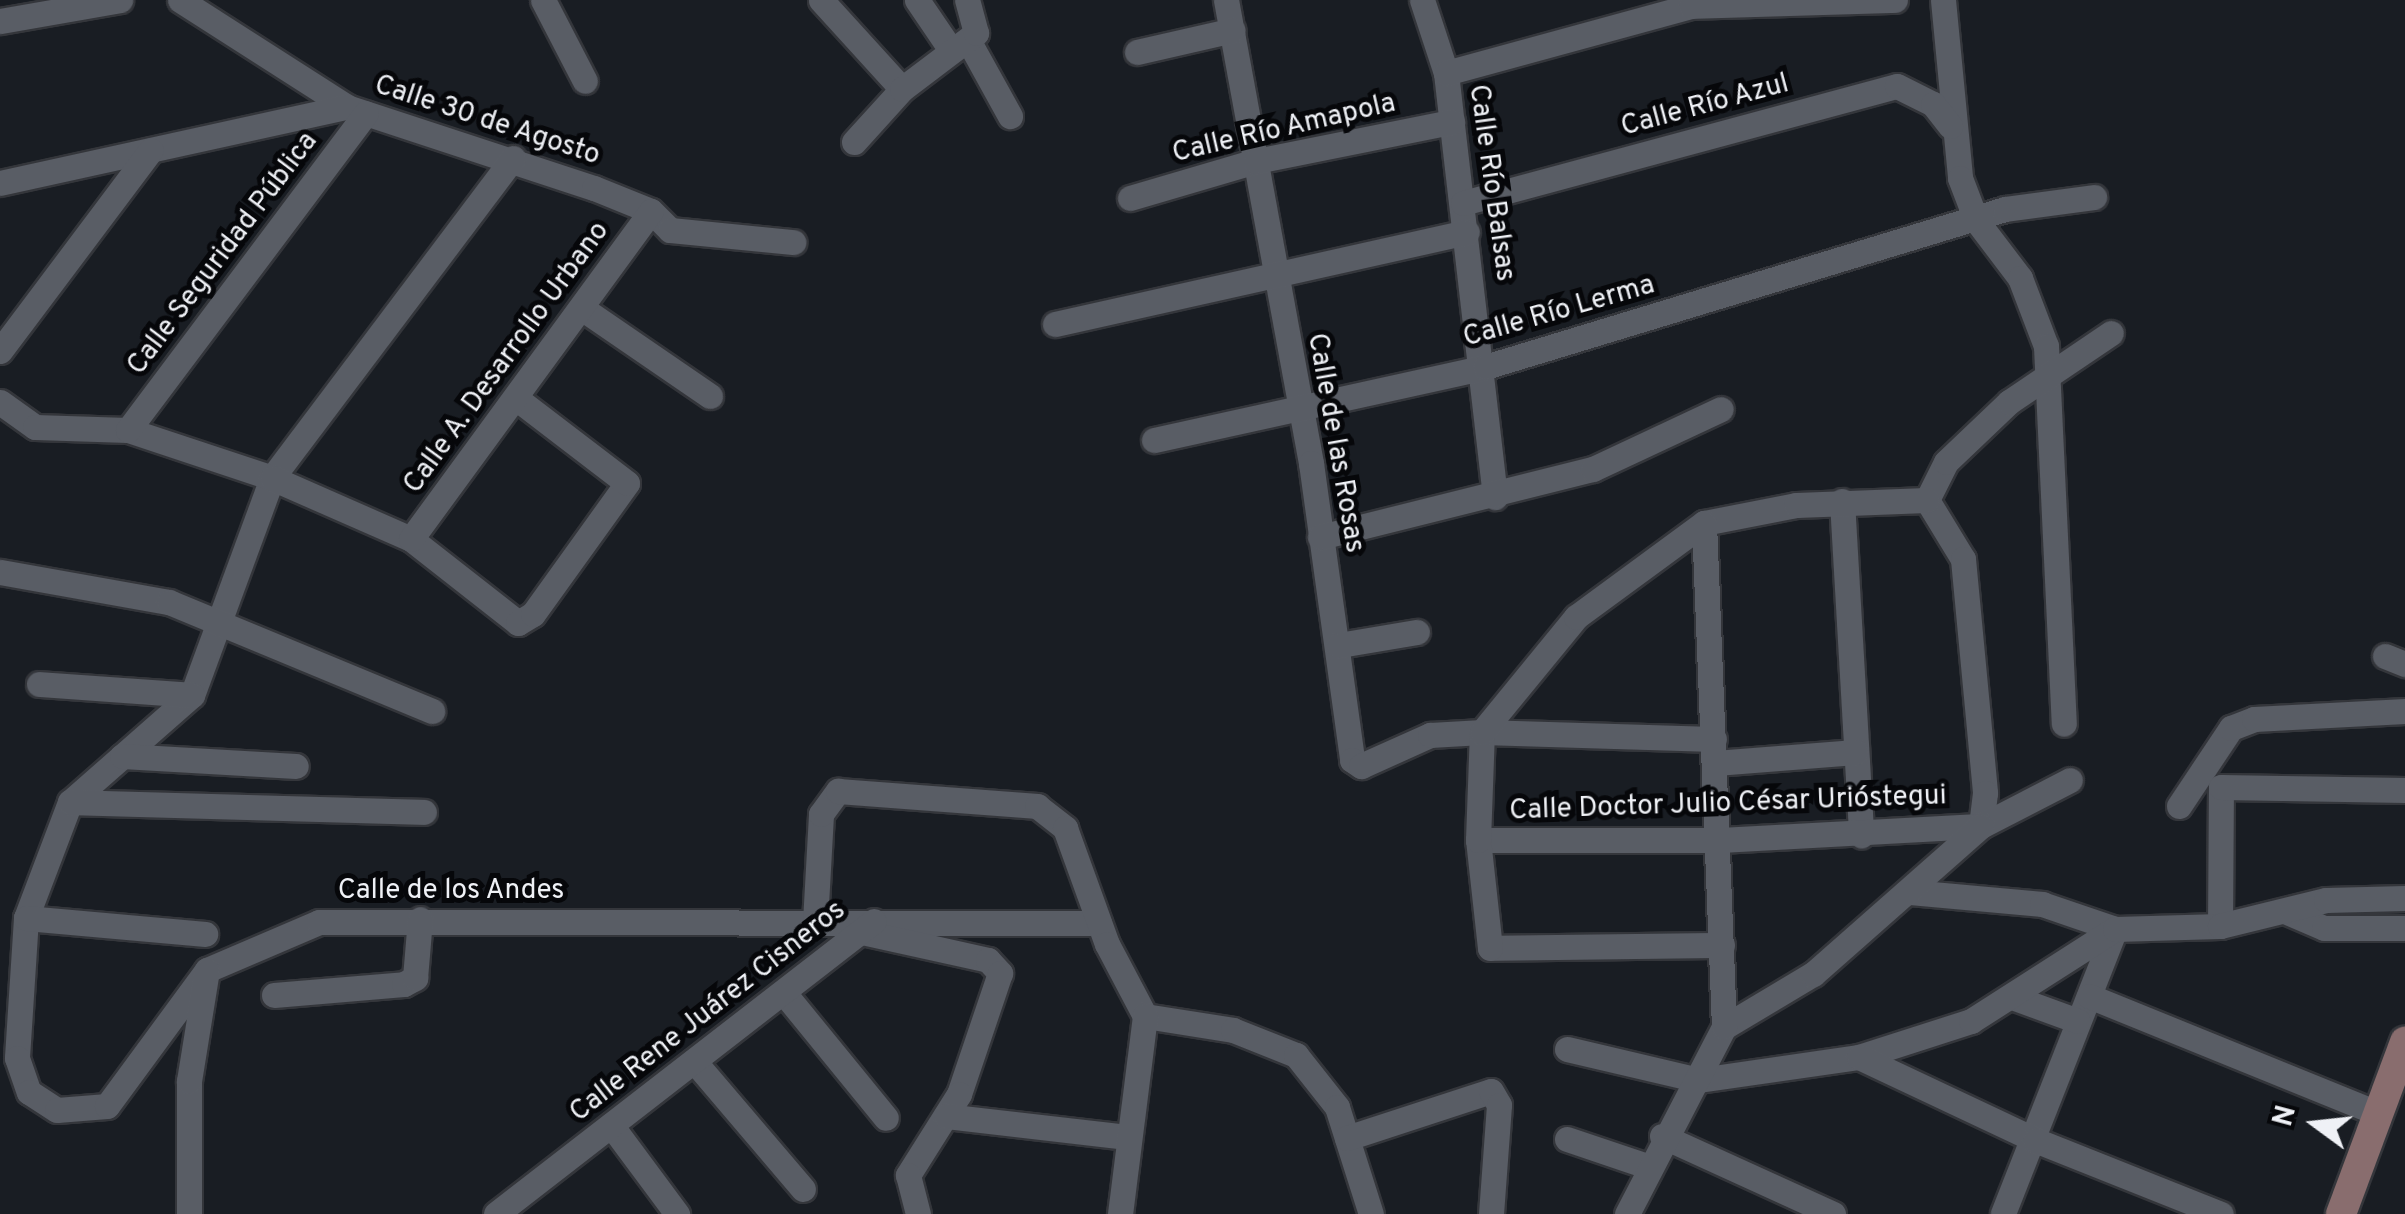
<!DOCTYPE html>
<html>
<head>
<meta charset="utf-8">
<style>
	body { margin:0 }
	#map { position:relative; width:2405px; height:1214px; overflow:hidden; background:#191d23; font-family:Overpass,sans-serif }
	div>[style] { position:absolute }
	.roads { filter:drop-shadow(2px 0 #34363b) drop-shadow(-2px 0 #34363b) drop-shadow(0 2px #34363b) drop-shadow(0 -2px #34363b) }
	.street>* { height:25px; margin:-12.5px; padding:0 12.5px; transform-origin:12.5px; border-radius:12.5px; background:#595d65 }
	.secondary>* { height:30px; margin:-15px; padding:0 15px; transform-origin:15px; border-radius:15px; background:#896d6e }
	span { translate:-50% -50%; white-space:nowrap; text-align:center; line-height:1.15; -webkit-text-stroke:10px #06070a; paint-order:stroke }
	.street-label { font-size:28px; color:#eff1f6 }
	.north { position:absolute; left:2265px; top:1074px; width:100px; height:100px; -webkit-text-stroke:8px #06070a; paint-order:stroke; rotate:285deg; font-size:28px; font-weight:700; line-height:40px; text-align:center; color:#eff1f6 }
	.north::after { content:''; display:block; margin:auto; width:35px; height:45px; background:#eff1f6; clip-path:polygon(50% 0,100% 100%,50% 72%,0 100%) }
</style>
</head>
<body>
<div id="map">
	<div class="roads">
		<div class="street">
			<i style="left:180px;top:0;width:198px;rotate:32.6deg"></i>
			<i style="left:347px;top:107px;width:260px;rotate:18.2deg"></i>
			<i style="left:594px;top:188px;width:61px;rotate:22deg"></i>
			<i style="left:651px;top:211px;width:27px;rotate:45deg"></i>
			<i style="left:670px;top:230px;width:124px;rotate:5.6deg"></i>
			<i style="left:543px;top:0;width:91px;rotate:62.6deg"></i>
			<i style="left:821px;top:0;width:120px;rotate:47.7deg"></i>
			<i style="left:917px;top:0;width:60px;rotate:55.8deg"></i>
			<i style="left:1226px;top:0;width:471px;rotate:79.6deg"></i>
			<i style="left:1311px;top:463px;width:300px;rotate:82.1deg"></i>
			<i style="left:1352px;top:760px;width:11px;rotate:34deg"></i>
			<i style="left:1361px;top:766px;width:76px;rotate:-24.2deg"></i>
			<i style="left:1430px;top:735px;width:52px;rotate:-3.3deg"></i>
			<i style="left:1482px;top:732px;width:232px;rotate:1.7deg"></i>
			<i style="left:1422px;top:0;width:77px;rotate:71.8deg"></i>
			<i style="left:1446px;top:73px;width:427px;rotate:83.4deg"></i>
			<i style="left:1943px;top:0;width:179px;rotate:84.5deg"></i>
			<i style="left:1960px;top:178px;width:45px;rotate:69.1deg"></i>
			<i style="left:1976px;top:220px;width:73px;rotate:52.8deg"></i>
			<i style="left:2020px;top:278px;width:73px;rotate:69.1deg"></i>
			<i style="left:2046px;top:346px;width:378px;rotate:87.3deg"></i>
			<i style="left:0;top:21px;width:122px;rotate:-9.9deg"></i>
			<i style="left:968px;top:40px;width:87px;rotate:61.1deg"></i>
			<i style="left:1137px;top:52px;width:98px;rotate:-12.9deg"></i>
			<i style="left:1446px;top:73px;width:254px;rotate:-15.3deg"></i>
			<i style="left:1691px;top:6px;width:204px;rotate:-1.7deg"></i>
			<i style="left:854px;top:142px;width:72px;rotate:-47.8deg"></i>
			<i style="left:902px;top:89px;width:93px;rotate:-37.1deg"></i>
			<i style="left:976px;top:33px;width:34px;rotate:-105deg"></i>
			<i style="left:513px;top:158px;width:401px;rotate:127deg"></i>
			<i style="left:272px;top:478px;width:231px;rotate:110.2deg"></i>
			<i style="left:192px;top:695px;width:162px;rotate:138.7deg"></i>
			<i style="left:70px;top:802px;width:124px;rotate:110.8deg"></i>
			<i style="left:26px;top:918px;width:140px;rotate:93.7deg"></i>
			<i style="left:17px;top:1058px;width:36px;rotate:71deg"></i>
			<i style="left:29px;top:1092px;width:33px;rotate:33deg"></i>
			<i style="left:57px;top:1110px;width:50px;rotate:-4.6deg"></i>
			<i style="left:107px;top:1106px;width:169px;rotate:-53.7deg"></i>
			<i style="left:207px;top:970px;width:122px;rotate:-23.2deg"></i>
			<i style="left:319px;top:922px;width:780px;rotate:0.07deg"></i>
			<i style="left:0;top:183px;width:355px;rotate:-12.4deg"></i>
			<i style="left:1130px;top:198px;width:131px;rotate:-16.4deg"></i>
			<i style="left:1256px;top:161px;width:200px;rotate:-11.3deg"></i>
			<i style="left:1463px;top:203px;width:449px;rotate:-15.1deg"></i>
			<i style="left:1897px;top:86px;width:40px;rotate:26.6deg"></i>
			<i style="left:1933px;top:104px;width:28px;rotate:52deg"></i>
			<i style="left:583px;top:309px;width:154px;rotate:34.4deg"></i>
			<i style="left:1055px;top:324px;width:422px;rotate:-12.6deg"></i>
			<i style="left:0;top:351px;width:251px;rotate:-53.1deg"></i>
			<i style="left:0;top:402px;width:43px;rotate:35.5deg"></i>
			<i style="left:35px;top:427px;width:93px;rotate:1.8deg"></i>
			<i style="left:128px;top:430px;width:152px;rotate:18.4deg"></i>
			<i style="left:272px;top:478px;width:152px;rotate:23.7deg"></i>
			<i style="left:411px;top:539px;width:136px;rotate:38.1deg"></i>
			<i style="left:518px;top:623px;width:17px;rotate:-31deg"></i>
			<i style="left:533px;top:614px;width:161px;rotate:-54.3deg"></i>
			<i style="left:627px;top:483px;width:138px;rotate:-142.6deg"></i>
			<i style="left:128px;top:430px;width:396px;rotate:-53.1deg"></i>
			<i style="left:1154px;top:440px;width:339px;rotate:-12.4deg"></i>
			<i style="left:1485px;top:367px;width:543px;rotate:-16.9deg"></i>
			<i style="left:2005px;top:209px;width:90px;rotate:-7.7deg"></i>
			<i style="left:1927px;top:500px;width:69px;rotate:58.6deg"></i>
			<i style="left:1963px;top:559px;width:235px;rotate:84.6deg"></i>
			<i style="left:1985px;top:793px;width:33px;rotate:97deg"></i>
			<i style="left:1927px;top:500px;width:42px;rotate:-63.4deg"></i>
			<i style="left:1946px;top:462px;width:87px;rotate:-43.6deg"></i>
			<i style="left:2009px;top:402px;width:123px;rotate:-34.1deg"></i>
			<i style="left:1842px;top:501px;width:335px;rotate:86.7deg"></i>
			<i style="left:1320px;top:537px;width:281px;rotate:-14deg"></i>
			<i style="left:1593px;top:469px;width:141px;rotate:-25.1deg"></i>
			<i style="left:411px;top:539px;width:406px;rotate:-53.8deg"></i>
			<i style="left:0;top:572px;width:172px;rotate:10.1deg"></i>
			<i style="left:169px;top:602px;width:285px;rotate:22.5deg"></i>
			<i style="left:1339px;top:645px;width:79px;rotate:-9.5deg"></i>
			<i style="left:2385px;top:656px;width:22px;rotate:22deg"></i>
			<i style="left:39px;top:684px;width:153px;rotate:4.1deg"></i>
			<i style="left:122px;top:756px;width:174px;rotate:3.3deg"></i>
			<i style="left:1715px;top:763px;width:141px;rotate:-4.5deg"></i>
			<i style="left:70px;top:802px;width:354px;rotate:1.6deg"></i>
			<i style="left:2179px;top:806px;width:94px;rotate:-56.3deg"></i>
			<i style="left:2231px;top:728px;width:25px;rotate:-21deg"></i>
			<i style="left:2254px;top:719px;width:151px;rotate:-3deg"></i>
			<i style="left:1478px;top:840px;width:242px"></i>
			<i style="left:1720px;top:840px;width:261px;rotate:-3.1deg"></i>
			<i style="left:1981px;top:826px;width:100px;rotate:-27.3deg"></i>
			<i style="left:1910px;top:892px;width:133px;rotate:5.2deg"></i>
			<i style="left:2042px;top:904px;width:77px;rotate:18.9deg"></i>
			<i style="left:2115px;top:929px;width:306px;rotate:111.5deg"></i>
			<i style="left:2287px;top:912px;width:40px;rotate:23.4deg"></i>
			<i style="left:2324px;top:928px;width:81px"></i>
			<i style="left:26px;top:918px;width:180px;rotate:5.1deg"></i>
			<i style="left:815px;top:922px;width:108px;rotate:-86.8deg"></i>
			<i style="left:821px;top:814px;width:29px;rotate:-54deg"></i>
			<i style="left:838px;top:791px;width:200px;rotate:4.3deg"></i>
			<i style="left:1037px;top:806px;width:36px;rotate:38deg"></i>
			<i style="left:1065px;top:828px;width:123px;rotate:70.1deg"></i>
			<i style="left:1107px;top:944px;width:81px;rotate:62.2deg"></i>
			<i style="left:1145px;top:1016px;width:89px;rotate:9deg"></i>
			<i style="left:1233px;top:1030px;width:68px;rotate:21.6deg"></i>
			<i style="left:1296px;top:1055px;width:66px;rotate:51.7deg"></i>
			<i style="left:1337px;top:1107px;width:112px;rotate:72.4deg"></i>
			<i style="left:2220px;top:926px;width:139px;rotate:-89.6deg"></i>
			<i style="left:2221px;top:787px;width:184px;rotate:0.9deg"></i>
			<i style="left:862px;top:932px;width:129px;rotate:12.5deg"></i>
			<i style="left:988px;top:960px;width:18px;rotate:47deg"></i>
			<i style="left:1000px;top:973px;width:128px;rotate:108.7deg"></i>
			<i style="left:959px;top:1094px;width:96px;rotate:122.2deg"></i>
			<i style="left:908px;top:1175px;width:40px;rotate:75.6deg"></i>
			<i style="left:1722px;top:945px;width:232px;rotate:179.3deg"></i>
			<i style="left:1490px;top:948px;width:109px;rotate:-96.3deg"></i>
			<i style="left:1478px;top:840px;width:108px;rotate:-87.9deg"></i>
			<i style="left:1482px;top:732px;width:149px;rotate:-50.7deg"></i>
			<i style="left:1576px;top:617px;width:159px;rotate:-36.3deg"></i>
			<i style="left:1704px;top:523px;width:94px;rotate:-11.1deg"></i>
			<i style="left:1796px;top:505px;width:131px;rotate:-2.2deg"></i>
			<i style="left:784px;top:993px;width:161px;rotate:50.8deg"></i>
			<i style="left:274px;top:995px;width:130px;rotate:-4.8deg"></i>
			<i style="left:404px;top:984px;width:13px;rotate:-29deg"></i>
			<i style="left:415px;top:978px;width:59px;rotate:-85.2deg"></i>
			<i style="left:2089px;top:996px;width:311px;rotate:22.1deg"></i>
			<i style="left:2012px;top:997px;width:70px;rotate:20deg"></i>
			<i style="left:1724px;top:1027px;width:104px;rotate:-30.8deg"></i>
			<i style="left:1813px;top:974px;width:224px;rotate:-41.4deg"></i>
			<i style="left:1567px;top:1049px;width:136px;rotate:13.2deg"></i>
			<i style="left:1699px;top:1080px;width:162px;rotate:-8.2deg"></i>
			<i style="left:1859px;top:1057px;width:118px;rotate:-17.8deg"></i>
			<i style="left:1971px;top:1021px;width:171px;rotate:-32.6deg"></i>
			<i style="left:2115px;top:929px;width:105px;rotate:-1.6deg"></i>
			<i style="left:2220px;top:926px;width:109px;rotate:-13.8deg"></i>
			<i style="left:2326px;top:900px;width:79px;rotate:-1.5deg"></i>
			<i style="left:1859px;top:1057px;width:195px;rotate:25.2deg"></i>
			<i style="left:2035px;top:1140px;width:200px;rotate:21.7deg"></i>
			<i style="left:694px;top:1061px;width:168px;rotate:49.6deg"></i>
			<i style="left:946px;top:1116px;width:183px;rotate:6.6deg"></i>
			<i style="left:611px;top:1125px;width:111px;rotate:53.4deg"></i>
			<i style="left:1662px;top:1136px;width:188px;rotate:24.5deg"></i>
			<i style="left:1347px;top:1138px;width:151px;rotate:-18.1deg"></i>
			<i style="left:1491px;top:1091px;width:16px;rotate:60deg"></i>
			<i style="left:1499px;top:1105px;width:109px;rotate:94.2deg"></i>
			<i style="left:1567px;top:1139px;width:84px;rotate:18.6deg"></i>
			<i style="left:189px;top:1214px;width:133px;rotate:-90deg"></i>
			<i style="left:189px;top:1081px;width:112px;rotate:-80.8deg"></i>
			<i style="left:496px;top:1214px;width:478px;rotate:-37.8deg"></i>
			<i style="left:1120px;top:1214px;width:200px;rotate:-82.8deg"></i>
			<i style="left:1627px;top:1214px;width:211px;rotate:-62.6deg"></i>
			<i style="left:1724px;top:1027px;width:504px;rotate:-92.27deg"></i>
		</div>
		<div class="secondary">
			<i style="left:2341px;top:1214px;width:184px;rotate:-69.6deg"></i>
		</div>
	</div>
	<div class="street-label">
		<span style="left:1705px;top:106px;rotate:-15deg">Calle Río Azul</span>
		<span style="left:487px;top:121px;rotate:18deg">Calle 30 de Agosto</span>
		<span style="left:1284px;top:129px;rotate:-13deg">Calle Río Amapola</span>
		<span style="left:1491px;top:183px;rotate:82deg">Calle Río Balsas</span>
		<span style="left:223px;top:254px;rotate:-53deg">Calle Seguridad Pública</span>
		<span style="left:1559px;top:312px;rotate:-16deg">Calle Río Lerma</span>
		<span style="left:507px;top:358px;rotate:-54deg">Calle A. Desarrollo Urbano</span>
		<span style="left:1335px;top:443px;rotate:80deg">Calle de las Rosas</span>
		<span style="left:1728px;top:804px;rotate:-2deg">Calle Doctor Julio César Urióstegui</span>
		<span style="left:451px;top:891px">Calle de los Andes</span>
		<span style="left:708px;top:1012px;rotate:-38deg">Calle Rene Juárez Cisneros</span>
	</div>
	<div class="north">N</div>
</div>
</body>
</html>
